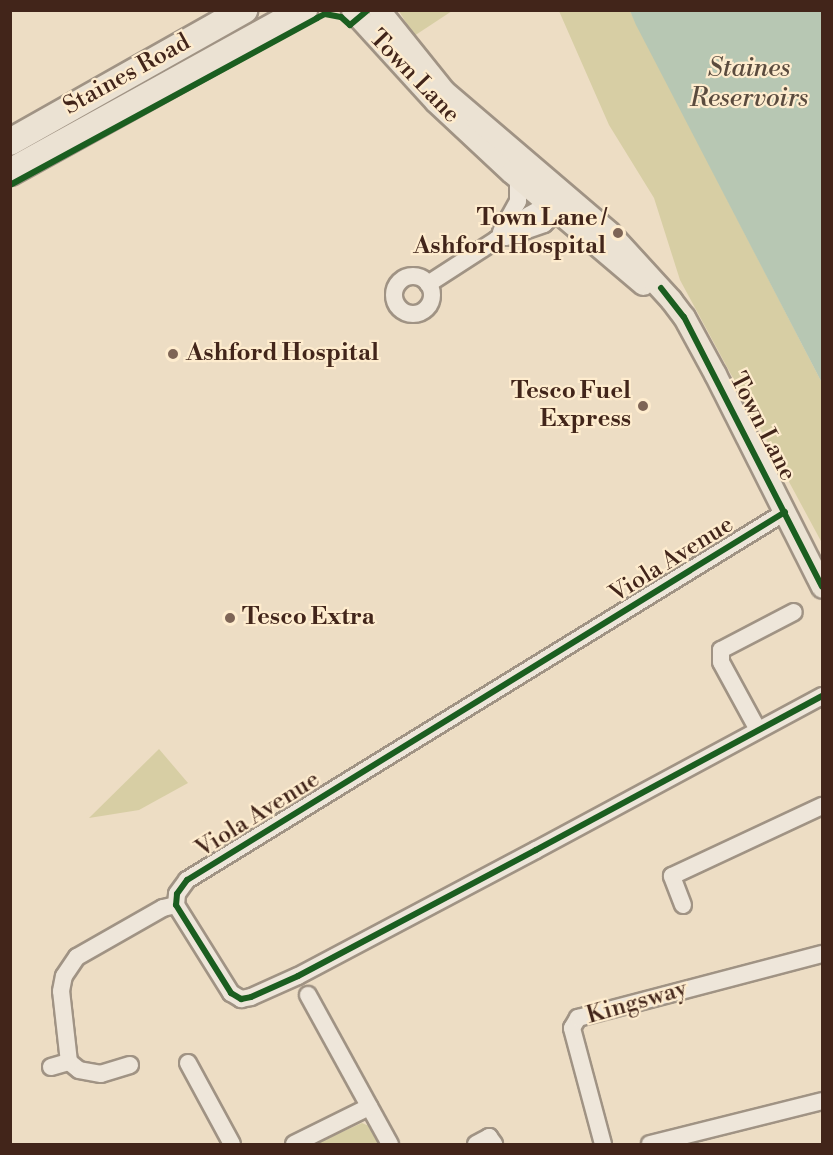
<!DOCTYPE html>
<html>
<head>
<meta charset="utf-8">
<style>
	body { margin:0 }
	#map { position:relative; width:833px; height:1155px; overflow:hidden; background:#edddc4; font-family:"Libre Bodoni",serif }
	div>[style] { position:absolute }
	.green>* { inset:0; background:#d7cea4 }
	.water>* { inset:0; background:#b7c7b3 }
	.roads { filter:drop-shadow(2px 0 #a09384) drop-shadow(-2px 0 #a09384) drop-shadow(0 2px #a09384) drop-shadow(0 -2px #a09384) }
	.minor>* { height:16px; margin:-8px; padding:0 8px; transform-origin:8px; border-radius:8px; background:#eee6da }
	.minor>.ring { margin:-8px; padding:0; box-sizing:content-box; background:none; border:16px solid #eee6da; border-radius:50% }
	.major>* { height:21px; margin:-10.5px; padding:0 10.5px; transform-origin:10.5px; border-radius:10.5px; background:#ebe2d3 }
	.highway>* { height:26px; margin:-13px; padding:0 13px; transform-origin:13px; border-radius:13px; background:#ebe2d3 }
	.cycleway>* { height:6px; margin:-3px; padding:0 3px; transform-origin:3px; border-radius:3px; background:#1b5e20 }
	.dots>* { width:16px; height:16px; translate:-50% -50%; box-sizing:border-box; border:3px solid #feecce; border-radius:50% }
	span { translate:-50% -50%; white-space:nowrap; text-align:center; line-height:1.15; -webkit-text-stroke:4.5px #feecce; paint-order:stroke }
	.street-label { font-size:24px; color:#42251a }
	.poi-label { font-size:24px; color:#42251a; font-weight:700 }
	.right { translate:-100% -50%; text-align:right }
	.left { translate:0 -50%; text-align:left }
	.water-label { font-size:26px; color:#5a4b3e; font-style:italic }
	.frame { position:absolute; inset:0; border:12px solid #42251a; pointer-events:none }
</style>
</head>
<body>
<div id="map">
	<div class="green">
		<i style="clip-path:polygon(399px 11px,452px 11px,414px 36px)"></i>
		<i style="clip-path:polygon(559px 11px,630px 11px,822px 383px,822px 543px,680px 280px,654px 198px,609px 125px)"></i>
		<i style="clip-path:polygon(159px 749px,188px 783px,139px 810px,89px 818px)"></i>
		<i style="clip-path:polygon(362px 1123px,376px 1129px,383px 1144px,315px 1144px)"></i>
	</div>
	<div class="water">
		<i style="clip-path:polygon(630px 11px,822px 11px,822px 383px,636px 25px)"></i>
	</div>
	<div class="roads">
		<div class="minor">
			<i style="left:501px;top:232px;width:35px;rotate:-61deg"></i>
			<i style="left:518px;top:201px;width:23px;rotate:-90deg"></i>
			<i style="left:507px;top:237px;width:39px;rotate:-19deg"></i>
			<i style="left:544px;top:224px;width:30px;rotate:-44deg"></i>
			<i class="ring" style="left:394px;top:276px;width:22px;height:22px"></i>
			<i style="left:428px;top:284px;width:81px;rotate:-32.9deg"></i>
			<i style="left:496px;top:240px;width:41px;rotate:-37.1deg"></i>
			<i style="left:529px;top:215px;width:23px;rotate:-29deg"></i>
			<i style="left:549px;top:204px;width:10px;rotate:-11deg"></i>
			<i style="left:785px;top:512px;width:702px;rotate:148.39deg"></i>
			<i style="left:187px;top:880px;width:17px;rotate:126deg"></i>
			<i style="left:177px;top:894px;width:11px;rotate:95deg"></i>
			<i style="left:176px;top:905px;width:104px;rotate:58deg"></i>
			<i style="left:231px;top:993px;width:12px;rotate:31deg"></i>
			<i style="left:241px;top:999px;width:10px;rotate:-11deg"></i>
			<i style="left:251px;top:997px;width:51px;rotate:-24.1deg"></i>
			<i style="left:298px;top:976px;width:269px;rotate:-27.9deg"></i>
			<i style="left:536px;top:850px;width:325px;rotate:-28.3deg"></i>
			<i style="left:758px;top:730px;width:77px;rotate:-118.6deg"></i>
			<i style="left:721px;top:662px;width:12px;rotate:-90deg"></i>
			<i style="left:721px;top:650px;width:82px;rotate:-27.5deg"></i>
			<i style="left:683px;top:905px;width:31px;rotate:-111deg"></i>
			<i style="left:672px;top:876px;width:166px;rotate:-25deg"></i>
			<i style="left:308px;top:995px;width:170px;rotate:61.2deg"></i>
			<i style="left:188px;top:1063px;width:92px;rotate:61.5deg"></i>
			<i style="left:130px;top:1065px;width:30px;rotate:163deg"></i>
			<i style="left:101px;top:1074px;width:22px;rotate:-170deg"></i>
			<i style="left:79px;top:1070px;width:13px;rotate:-141deg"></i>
			<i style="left:69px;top:1062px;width:71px;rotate:-96.4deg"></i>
			<i style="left:61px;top:991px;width:15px;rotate:-79deg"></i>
			<i style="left:64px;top:976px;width:23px;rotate:-56deg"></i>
			<i style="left:77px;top:957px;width:99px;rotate:-29.7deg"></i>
			<i style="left:163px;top:908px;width:13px;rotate:-13deg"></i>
			<i style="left:51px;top:1067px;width:19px;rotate:-16deg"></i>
			<i style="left:294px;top:1144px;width:84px;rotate:-26.3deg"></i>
			<i style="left:476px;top:1144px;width:15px;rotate:-28deg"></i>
			<i style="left:489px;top:1137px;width:9px;rotate:54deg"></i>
			<i style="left:603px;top:1144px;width:120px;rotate:-105deg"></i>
			<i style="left:572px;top:1028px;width:12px;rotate:-59deg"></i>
			<i style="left:578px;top:1018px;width:252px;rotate:-14.7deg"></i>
			<i style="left:650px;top:1144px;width:177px;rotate:-14deg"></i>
		</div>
		<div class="major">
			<i style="left:352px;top:10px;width:123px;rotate:47.6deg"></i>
			<i style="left:435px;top:101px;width:104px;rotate:43.1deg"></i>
			<i style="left:511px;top:172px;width:173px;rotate:40.3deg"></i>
			<i style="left:379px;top:10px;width:104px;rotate:51.3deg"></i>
			<i style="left:444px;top:91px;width:217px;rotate:40.5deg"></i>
			<i style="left:609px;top:232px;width:92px;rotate:47.6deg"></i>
			<i style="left:671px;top:300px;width:21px;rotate:53deg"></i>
			<i style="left:684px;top:317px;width:65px;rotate:61.5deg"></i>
			<i style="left:715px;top:374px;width:238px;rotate:63.3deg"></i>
		</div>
		<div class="highway">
			<i style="left:10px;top:142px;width:269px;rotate:-29.4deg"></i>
			<i style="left:10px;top:172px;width:336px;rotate:-28.9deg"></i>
		</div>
	</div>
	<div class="cycleway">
		<i style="left:10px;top:185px;width:349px;rotate:-28.5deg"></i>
		<i style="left:317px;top:18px;width:9px;rotate:-27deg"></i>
		<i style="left:325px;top:14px;width:16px;rotate:11deg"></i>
		<i style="left:341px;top:17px;width:12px;rotate:42deg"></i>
		<i style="left:350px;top:25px;width:23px;rotate:-40deg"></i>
		<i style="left:661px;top:288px;width:37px;rotate:52deg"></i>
		<i style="left:684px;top:317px;width:303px;rotate:62.9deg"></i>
		<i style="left:785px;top:512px;width:702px;rotate:148.39deg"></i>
		<i style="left:187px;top:880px;width:17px;rotate:126deg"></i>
		<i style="left:177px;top:894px;width:11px;rotate:95deg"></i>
		<i style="left:176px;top:905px;width:104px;rotate:58deg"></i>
		<i style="left:231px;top:993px;width:12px;rotate:31deg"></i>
		<i style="left:241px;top:999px;width:10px;rotate:-11deg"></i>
		<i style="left:251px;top:997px;width:51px;rotate:-24.1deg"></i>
		<i style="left:298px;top:976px;width:269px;rotate:-27.9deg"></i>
		<i style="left:536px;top:850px;width:325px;rotate:-28.3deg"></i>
	</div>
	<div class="dots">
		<i style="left:618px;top:233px;background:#7e6556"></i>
		<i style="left:173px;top:354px;background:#7e6556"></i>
		<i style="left:643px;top:406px;background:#7e6556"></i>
		<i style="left:230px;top:618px;background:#7e6556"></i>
	</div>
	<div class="street-label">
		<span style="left:127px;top:75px;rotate:-29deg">Staines Road</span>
		<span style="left:414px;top:77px;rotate:46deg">Town Lane</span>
		<span style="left:762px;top:427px;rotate:63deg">Town Lane</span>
		<span style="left:672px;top:560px;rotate:-32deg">Viola Avenue</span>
		<span style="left:258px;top:815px;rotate:-32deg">Viola Avenue</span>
		<span style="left:637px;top:1003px;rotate:-16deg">Kingsway</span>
	</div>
	<div class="poi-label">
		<span class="right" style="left:606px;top:233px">Town Lane /<br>Ashford Hospital</span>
		<span class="left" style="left:186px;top:354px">Ashford Hospital</span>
		<span class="right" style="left:631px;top:406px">Tesco Fuel<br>Express</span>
		<span class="left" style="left:242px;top:618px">Tesco Extra</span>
	</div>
	<div class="water-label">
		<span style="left:749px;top:84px">Staines<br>Reservoirs</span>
	</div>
	<div class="frame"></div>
</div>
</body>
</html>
